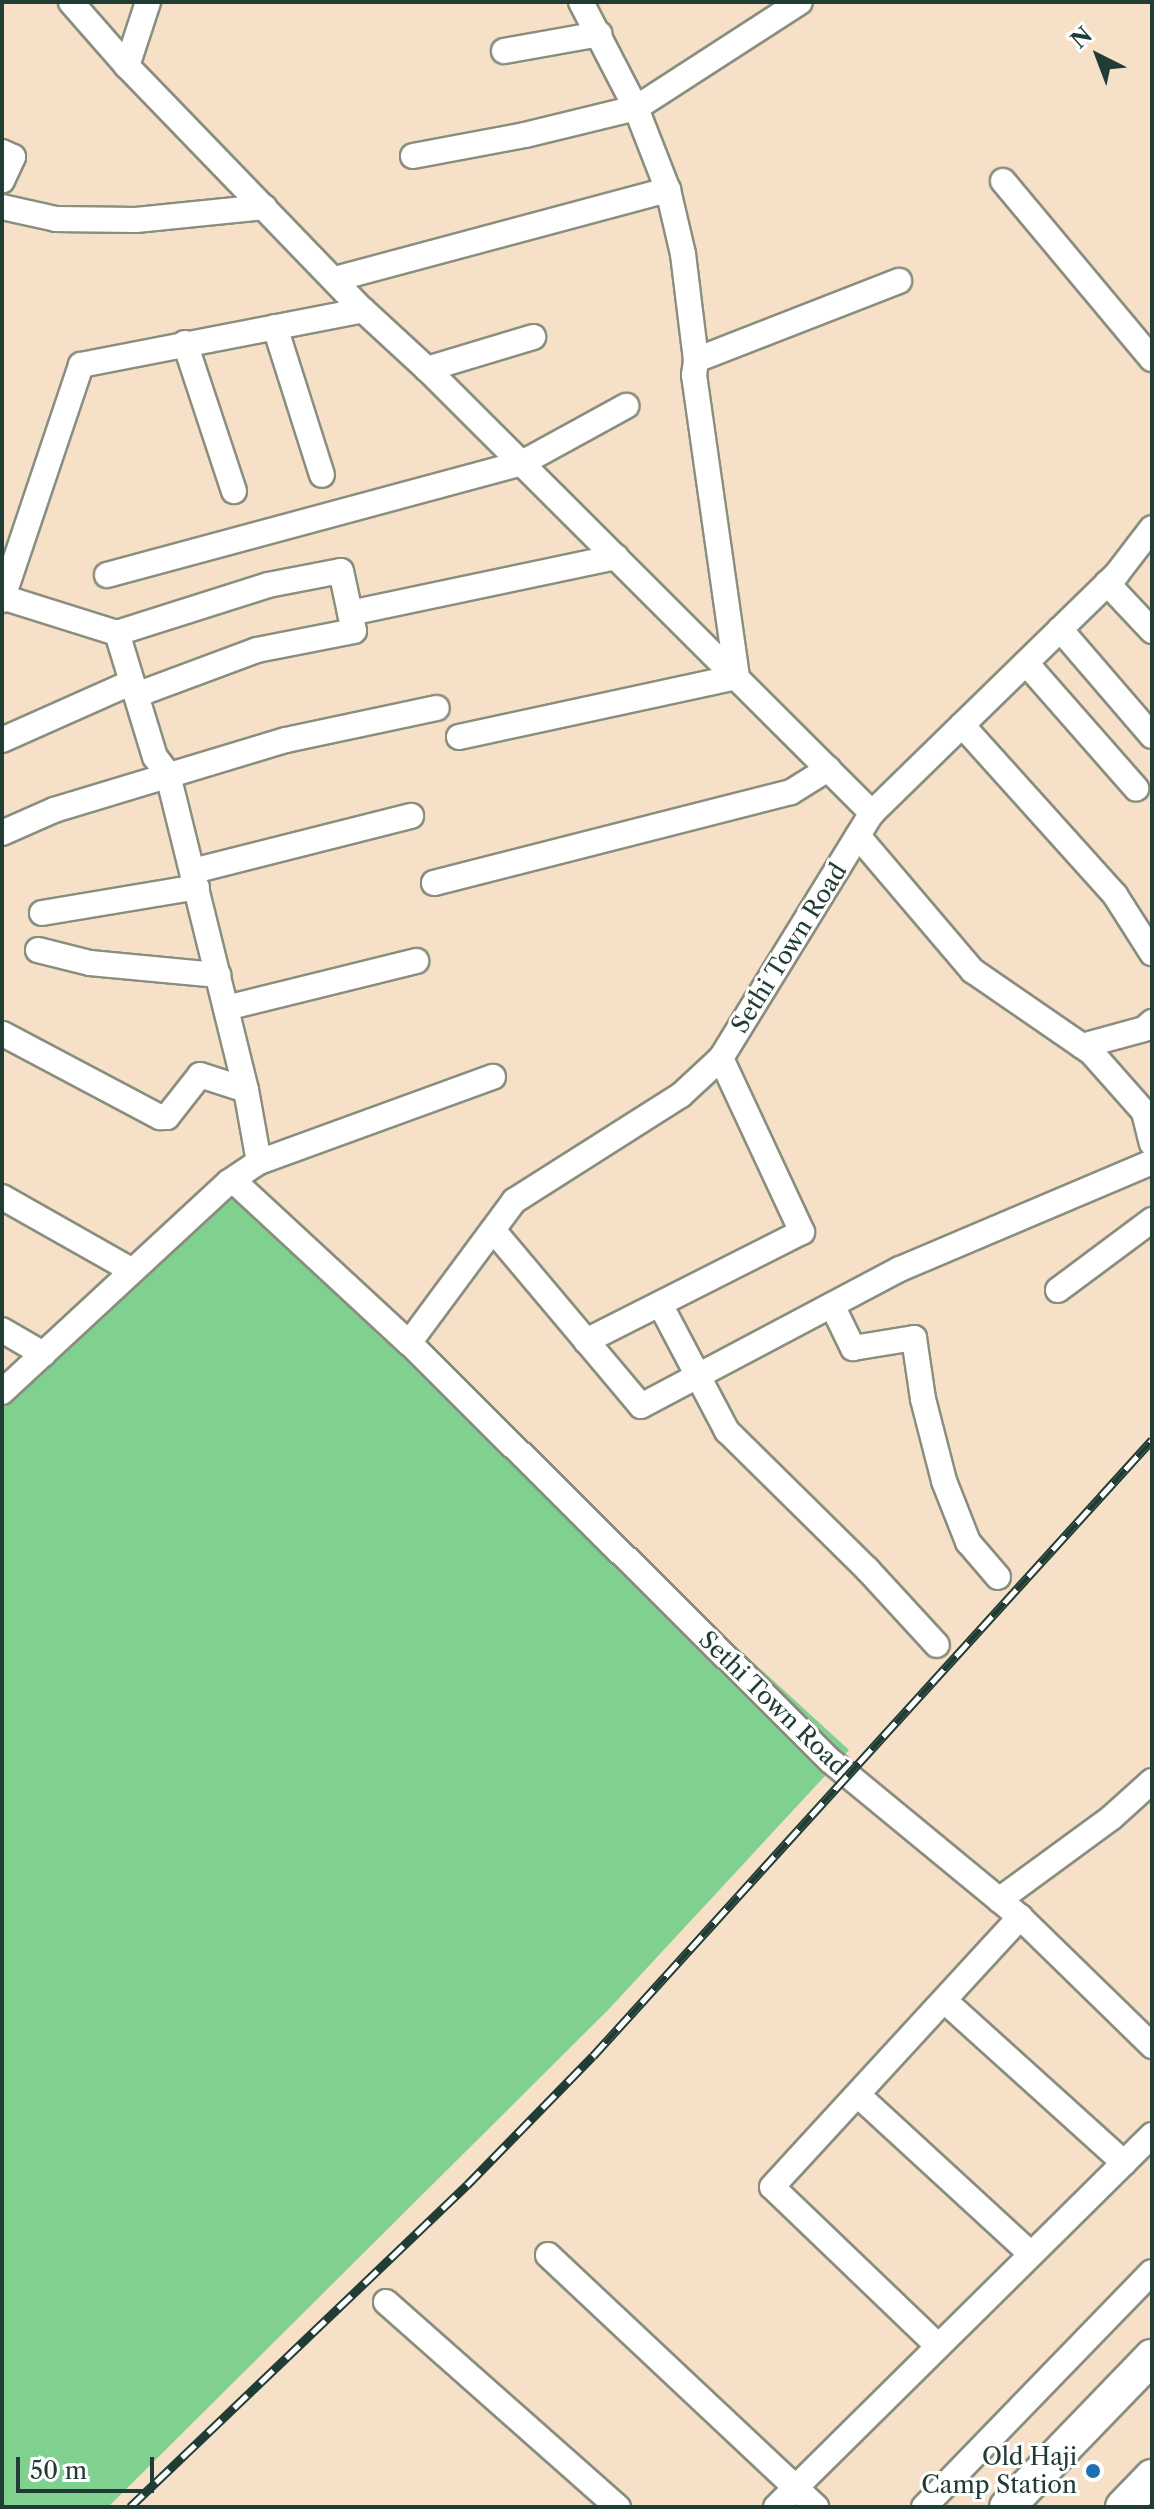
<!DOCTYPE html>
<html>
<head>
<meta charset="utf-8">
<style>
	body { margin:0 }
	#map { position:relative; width:1154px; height:2509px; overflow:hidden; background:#f6e0c8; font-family:"Libre Caslon Text",serif }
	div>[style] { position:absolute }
	.green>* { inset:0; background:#80d090 }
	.roads { filter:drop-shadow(2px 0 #8a8e7e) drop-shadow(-2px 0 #8a8e7e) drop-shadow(0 2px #8a8e7e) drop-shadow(0 -2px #8a8e7e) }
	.minor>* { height:24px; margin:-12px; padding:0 12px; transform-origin:12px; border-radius:12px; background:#fff }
	.highway>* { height:34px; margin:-17px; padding:0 17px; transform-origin:17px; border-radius:17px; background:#fff }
	.rail>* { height:9px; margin-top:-4.5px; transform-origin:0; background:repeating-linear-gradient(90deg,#fff 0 18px,#1f3d34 0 36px); box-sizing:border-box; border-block:2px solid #1f3d34 }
	.dots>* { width:22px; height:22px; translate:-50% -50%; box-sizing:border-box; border:4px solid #fff; border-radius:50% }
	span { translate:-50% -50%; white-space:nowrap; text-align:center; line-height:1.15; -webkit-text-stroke:6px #fff; paint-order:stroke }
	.street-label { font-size:24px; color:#1f3d34 }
	.poi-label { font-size:24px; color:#1f3d34 }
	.right { translate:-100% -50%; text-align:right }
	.frame { position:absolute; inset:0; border:4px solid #1f3d34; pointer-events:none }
	.north { position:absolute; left:1058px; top:16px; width:80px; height:80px; -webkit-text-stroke:6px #fff; paint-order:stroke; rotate:318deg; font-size:22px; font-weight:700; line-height:32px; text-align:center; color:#1f3d34 }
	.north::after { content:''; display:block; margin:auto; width:28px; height:36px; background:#1f3d34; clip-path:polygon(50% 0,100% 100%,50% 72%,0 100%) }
	.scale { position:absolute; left:16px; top:2457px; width:138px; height:36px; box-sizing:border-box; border:4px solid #1f3d34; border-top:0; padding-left:10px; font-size:24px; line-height:28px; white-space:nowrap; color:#1f3d34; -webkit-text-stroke:6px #fff; paint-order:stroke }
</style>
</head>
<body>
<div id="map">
	<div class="green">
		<i style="clip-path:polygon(229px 1182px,849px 1750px,608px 2010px,108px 2507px,2px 2507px,2px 1399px)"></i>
	</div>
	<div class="roads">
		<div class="minor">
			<i style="left:71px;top:2px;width:85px;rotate:48.8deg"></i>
			<i style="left:127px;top:66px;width:339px;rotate:46deg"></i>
			<i style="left:363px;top:310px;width:87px;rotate:42.7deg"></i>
			<i style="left:427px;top:369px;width:629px;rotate:44.94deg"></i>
			<i style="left:581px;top:2px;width:119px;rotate:62.6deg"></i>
			<i style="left:636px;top:108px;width:88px;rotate:68.7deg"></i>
			<i style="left:668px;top:190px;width:66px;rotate:76.8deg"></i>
			<i style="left:683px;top:254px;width:107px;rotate:83deg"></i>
			<i style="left:504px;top:51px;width:97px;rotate:-10.1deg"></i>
			<i style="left:127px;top:66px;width:67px;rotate:-71.8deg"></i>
			<i style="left:2px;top:152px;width:12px;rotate:24deg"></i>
			<i style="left:13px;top:157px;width:26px;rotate:115deg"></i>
			<i style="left:413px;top:156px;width:114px;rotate:-10.6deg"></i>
			<i style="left:525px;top:135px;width:114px;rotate:-13.7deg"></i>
			<i style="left:636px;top:108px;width:195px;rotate:-32.9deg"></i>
			<i style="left:1003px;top:181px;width:232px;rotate:50.1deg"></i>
			<i style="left:2px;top:207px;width:55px;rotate:12.5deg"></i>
			<i style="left:56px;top:219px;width:80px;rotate:0.7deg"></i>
			<i style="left:136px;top:220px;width:129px;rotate:-5.8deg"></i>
			<i style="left:335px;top:279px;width:345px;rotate:-15deg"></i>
			<i style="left:275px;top:327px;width:155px;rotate:72.4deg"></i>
			<i style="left:185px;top:343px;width:156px;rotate:71.7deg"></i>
			<i style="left:427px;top:369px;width:111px;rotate:-16.8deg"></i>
			<i style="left:107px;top:575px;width:430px;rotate:-15.1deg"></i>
			<i style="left:522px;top:463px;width:119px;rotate:-28.7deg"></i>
			<i style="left:1107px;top:583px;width:66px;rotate:46.8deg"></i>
			<i style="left:2px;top:597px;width:121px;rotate:17.4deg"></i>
			<i style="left:117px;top:633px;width:158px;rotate:-17.6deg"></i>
			<i style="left:268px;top:585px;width:74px;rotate:-10.9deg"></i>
			<i style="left:341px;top:571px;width:61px;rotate:77.8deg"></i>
			<i style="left:354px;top:631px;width:99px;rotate:168.9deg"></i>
			<i style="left:257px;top:650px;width:129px;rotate:159.6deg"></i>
			<i style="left:2px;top:600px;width:248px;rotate:-71.4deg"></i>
			<i style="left:81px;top:365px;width:287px;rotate:-11deg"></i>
			<i style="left:350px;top:613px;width:272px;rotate:-11.9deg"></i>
			<i style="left:1060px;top:629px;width:141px;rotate:49.3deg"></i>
			<i style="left:1026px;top:663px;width:167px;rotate:48.7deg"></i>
			<i style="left:962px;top:725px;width:229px;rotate:48deg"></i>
			<i style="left:1115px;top:895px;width:69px;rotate:57.5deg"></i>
			<i style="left:459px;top:737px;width:284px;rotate:-12.2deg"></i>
			<i style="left:737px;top:677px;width:305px;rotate:-98.1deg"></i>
			<i style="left:694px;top:375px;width:15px;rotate:-82deg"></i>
			<i style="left:696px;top:360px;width:218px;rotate:-21.3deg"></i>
			<i style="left:2px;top:740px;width:142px;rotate:-24deg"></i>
			<i style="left:2px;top:833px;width:57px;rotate:-23.9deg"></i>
			<i style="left:54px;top:810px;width:242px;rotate:-16.8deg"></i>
			<i style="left:286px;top:740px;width:154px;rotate:-12deg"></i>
			<i style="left:858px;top:836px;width:177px;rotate:49.6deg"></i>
			<i style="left:973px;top:971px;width:143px;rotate:34.5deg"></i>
			<i style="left:1091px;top:1052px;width:80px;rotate:48.5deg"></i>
			<i style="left:1144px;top:1112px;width:32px;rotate:76deg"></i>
			<i style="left:193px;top:871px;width:225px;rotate:-14.2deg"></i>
			<i style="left:434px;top:883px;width:368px;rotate:-14.3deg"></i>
			<i style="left:791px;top:792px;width:44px;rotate:-31.9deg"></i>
			<i style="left:42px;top:913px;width:157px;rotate:-9.5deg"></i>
			<i style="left:38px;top:950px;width:54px;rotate:14deg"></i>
			<i style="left:90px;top:963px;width:129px;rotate:5.4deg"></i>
			<i style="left:226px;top:1008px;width:196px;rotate:-13.9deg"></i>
			<i style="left:3px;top:1034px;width:178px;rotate:27.9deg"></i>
			<i style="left:160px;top:1117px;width:7px"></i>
			<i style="left:167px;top:1117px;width:53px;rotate:-51.8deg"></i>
			<i style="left:200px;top:1075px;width:48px;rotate:18.1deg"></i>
			<i style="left:1082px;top:1046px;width:64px;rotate:-15.3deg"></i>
			<i style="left:1144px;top:1029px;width:11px;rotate:-41deg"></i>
			<i style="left:259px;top:1162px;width:249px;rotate:-20deg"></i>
			<i style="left:229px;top:1182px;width:7px;rotate:8deg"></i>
			<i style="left:236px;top:1183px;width:236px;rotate:42.8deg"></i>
			<i style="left:409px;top:1343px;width:595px;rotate:44.73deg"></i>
			<i style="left:832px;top:1762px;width:244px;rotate:39.5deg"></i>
			<i style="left:1020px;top:1917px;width:185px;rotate:44.3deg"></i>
			<i style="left:2px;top:1197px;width:150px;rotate:29.5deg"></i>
			<i style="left:493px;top:1230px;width:230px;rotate:49.9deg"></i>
			<i style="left:641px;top:1406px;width:293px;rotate:-27.9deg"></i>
			<i style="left:900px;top:1269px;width:274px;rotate:-23deg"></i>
			<i style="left:1058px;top:1290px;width:117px;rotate:-36.7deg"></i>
			<i style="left:660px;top:1304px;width:144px;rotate:62.2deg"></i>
			<i style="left:727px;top:1431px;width:197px;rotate:44.6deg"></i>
			<i style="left:867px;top:1569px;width:103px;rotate:47.4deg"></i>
			<i style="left:832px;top:1305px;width:48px;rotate:64deg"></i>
			<i style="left:853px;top:1348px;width:62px;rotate:-9.3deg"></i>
			<i style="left:914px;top:1338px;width:62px;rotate:81.6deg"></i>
			<i style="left:923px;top:1399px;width:85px;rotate:75.6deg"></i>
			<i style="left:944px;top:1481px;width:66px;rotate:68.5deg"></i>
			<i style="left:968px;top:1542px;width:46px;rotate:49.4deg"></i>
			<i style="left:2px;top:1330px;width:48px;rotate:30.3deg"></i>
			<i style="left:586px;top:1341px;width:242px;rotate:-26.8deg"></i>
			<i style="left:802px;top:1232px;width:192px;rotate:-115deg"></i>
			<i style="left:409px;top:1343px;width:177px;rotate:-53.5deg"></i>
			<i style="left:514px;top:1201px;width:198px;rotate:-32.4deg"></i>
			<i style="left:681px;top:1095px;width:54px;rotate:-42.8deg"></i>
			<i style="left:721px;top:1058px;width:288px;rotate:-58.4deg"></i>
			<i style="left:872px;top:813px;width:341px;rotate:-44.3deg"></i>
			<i style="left:1116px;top:575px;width:59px;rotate:-52.5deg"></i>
			<i style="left:2px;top:1392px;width:309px;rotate:-42.8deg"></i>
			<i style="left:229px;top:1182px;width:36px;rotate:-34deg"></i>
			<i style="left:259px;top:1162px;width:73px;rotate:-100.2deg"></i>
			<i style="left:246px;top:1090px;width:325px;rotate:-103.9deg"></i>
			<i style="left:168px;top:774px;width:21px;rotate:-127deg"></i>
			<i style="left:155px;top:757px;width:130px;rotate:-107deg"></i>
			<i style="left:999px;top:1900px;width:139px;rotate:-36.2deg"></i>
			<i style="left:1111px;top:1818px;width:55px;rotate:-42.1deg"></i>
			<i style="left:946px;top:2002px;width:240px;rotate:42.1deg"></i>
			<i style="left:858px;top:2095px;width:234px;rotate:42.6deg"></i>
			<i style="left:548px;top:2255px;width:368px;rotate:43.2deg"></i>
			<i style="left:386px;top:2302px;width:310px;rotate:41.5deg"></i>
			<i style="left:937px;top:2345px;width:228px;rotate:-136.2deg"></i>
			<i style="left:772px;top:2187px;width:367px;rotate:-47.4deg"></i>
			<i style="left:776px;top:2507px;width:529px;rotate:-44.69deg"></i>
			<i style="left:924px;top:2507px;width:327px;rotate:-45.9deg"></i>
		</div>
		<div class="highway">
			<i style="left:1007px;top:2507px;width:209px;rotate:-46deg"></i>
			<i style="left:1123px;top:2507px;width:42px;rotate:-46deg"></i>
		</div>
	</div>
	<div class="rail">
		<i style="left:130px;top:2507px;width:466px;rotate:-43.7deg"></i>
		<i style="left:467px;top:2185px;width:180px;rotate:-45.7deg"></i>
		<i style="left:593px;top:2056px;width:832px;rotate:-47.78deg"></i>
	</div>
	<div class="dots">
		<i style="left:1093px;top:2471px;background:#1f6fb2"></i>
	</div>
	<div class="street-label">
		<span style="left:789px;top:948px;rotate:-58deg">Sethi Town Road</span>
		<span style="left:773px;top:1703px;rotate:44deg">Sethi Town Road</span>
	</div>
	<div class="poi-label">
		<span class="right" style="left:1077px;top:2471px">Old Haji<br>Camp Station</span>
	</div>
	<div class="frame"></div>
	<div class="north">N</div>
	<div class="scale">50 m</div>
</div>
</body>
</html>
